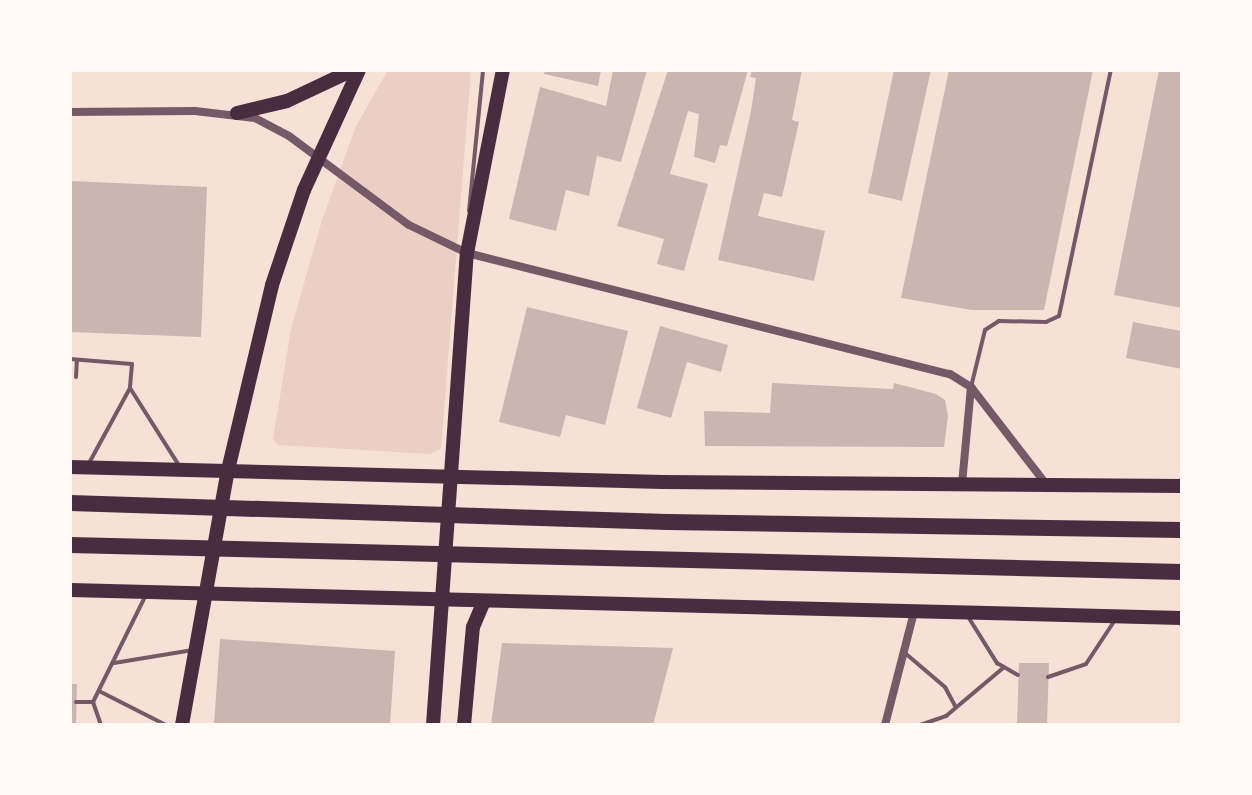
<!DOCTYPE html>
<html>
<head>
<meta charset="utf-8">
<style>
	body { margin:0 }
	#map { position:relative; width:1252px; height:795px; overflow:hidden; background:#f7e1d7; font-family:Poppins,sans-serif }
	div>[style] { position:absolute }
	.green>* { inset:0; background:#ebcfc5 }
	.building>* { inset:0; background:#ccb4b1 }
	.service>* { height:4px; margin:-2px; padding:0 2px; transform-origin:2px; border-radius:2px; background:#755966 }
	.minor>* { height:8px; margin:-4px; padding:0 4px; transform-origin:4px; border-radius:4px; background:#755966 }
	.primary>* { height:14px; margin:-7px; padding:0 7px; transform-origin:7px; border-radius:7px; background:#4a2c40 }
	.motorway>* { height:16px; margin:-8px; padding:0 8px; transform-origin:8px; border-radius:8px; background:#4a2c40 }
	span { translate:-50% -50%; white-space:nowrap; text-align:center; line-height:1.15; -webkit-text-stroke:8px #fffaf5; paint-order:stroke }
	.frame { position:absolute; inset:0; border:72px solid #fffaf5; pointer-events:none }
</style>
</head>
<body>
<div id="map">
	<div class="green">
		<i style="clip-path:polygon(388px 70px,471px 70px,441px 449px,430px 454px,278px 445px,273px 439px,291px 329px,322px 220px,356px 126px)"></i>
	</div>
	<div class="building">
		<i style="clip-path:polygon(545px 70px,601px 70px,598px 86px,544px 74px)"></i>
		<i style="clip-path:polygon(613px 70px,647px 70px,621px 162px,597px 156px,589px 196px,566px 190px,556px 231px,509px 219px,540px 87px,606px 106px)"></i>
		<i style="clip-path:polygon(668px 70px,748px 70px,727px 146px,720px 145px,715px 163px,694px 157px,699px 114px,688px 111px,670px 174px,708px 184px,684px 271px,657px 264px,664px 239px,617px 226px)"></i>
		<i style="clip-path:polygon(752px 70px,802px 70px,792px 120px,799px 122px,782px 197px,764px 193px,758px 216px,825px 231px,814px 281px,718px 260px,751px 111px,756px 78px,750px 77px)"></i>
		<i style="clip-path:polygon(894px 70px,931px 70px,902px 201px,868px 193px)"></i>
		<i style="clip-path:polygon(949px 70px,1093px 70px,1044px 310px,972px 310px,901px 298px)"></i>
		<i style="clip-path:polygon(1159px 70px,1182px 70px,1182px 308px,1114px 295px)"></i>
		<i style="clip-path:polygon(70px 181px,207px 187px,201px 337px,70px 332px)"></i>
		<i style="clip-path:polygon(527px 307px,628px 331px,605px 425px,566px 415px,560px 437px,499px 422px)"></i>
		<i style="clip-path:polygon(1133px 322px,1181px 331px,1182px 369px,1126px 358px)"></i>
		<i style="clip-path:polygon(660px 326px,728px 345px,721px 372px,687px 362px,671px 418px,637px 408px)"></i>
		<i style="clip-path:polygon(772px 383px,893px 389px,894px 383px,936px 394px,945px 400px,948px 416px,944px 447px,705px 446px,704px 411px,770px 413px)"></i>
		<i style="clip-path:polygon(220px 639px,395px 651px,390px 725px,214px 725px)"></i>
		<i style="clip-path:polygon(502px 643px,673px 648px,653px 725px,491px 725px)"></i>
		<i style="clip-path:polygon(1019px 663px,1049px 663px,1047px 725px,1017px 725px)"></i>
		<i style="clip-path:polygon(70px 684px,77px 684px,76px 725px,70px 725px)"></i>
	</div>
	<div class="service">
		<i style="left:469px;top:211px;width:142px;rotate:-84.3deg"></i>
		<i style="left:70px;top:359px;width:62px;rotate:4.6deg"></i>
		<i style="left:132px;top:364px;width:24px;rotate:95deg"></i>
		<i style="left:130px;top:388px;width:88px;rotate:118.6deg"></i>
		<i style="left:76px;top:377px;width:17px;rotate:-87deg"></i>
		<i style="left:971px;top:387px;width:59px;rotate:-76.2deg"></i>
		<i style="left:985px;top:330px;width:17px;rotate:-33deg"></i>
		<i style="left:999px;top:321px;width:47px;rotate:1.2deg"></i>
		<i style="left:1046px;top:322px;width:14px;rotate:-25deg"></i>
		<i style="left:1059px;top:316px;width:251px;rotate:-78.1deg"></i>
		<i style="left:130px;top:388px;width:93px;rotate:57.7deg"></i>
		<i style="left:967px;top:615px;width:57px;rotate:58deg"></i>
		<i style="left:997px;top:663px;width:24px;rotate:30deg"></i>
		<i style="left:905px;top:653px;width:52px;rotate:40.4deg"></i>
		<i style="left:945px;top:687px;width:21px;rotate:62deg"></i>
		<i style="left:114px;top:663px;width:80px;rotate:-9.3deg"></i>
		<i style="left:1048px;top:677px;width:40px;rotate:-18.9deg"></i>
		<i style="left:1086px;top:664px;width:53px;rotate:-56.6deg"></i>
		<i style="left:99px;top:691px;width:75px;rotate:26.9deg"></i>
		<i style="left:76px;top:702px;width:17px"></i>
		<i style="left:93px;top:702px;width:117px;rotate:-63.7deg"></i>
		<i style="left:93px;top:702px;width:24px;rotate:71deg"></i>
		<i style="left:920px;top:725px;width:28px;rotate:-19deg"></i>
		<i style="left:946px;top:716px;width:75px;rotate:-40.1deg"></i>
	</div>
	<div class="minor">
		<i style="left:70px;top:112px;width:125px;rotate:-0.5deg"></i>
		<i style="left:195px;top:111px;width:60px;rotate:6.7deg"></i>
		<i style="left:255px;top:118px;width:38px;rotate:28deg"></i>
		<i style="left:289px;top:136px;width:149px;rotate:36.6deg"></i>
		<i style="left:409px;top:225px;width:64px;rotate:25.8deg"></i>
		<i style="left:467px;top:253px;width:498px;rotate:14.1deg"></i>
		<i style="left:950px;top:374px;width:25px;rotate:32deg"></i>
		<i style="left:971px;top:387px;width:123px;rotate:52.3deg"></i>
		<i style="left:962px;top:484px;width:97px;rotate:-84.7deg"></i>
		<i style="left:885px;top:725px;width:117px;rotate:-75.6deg"></i>
	</div>
	<div class="primary">
		<i style="left:237px;top:113px;width:51px;rotate:-13.5deg"></i>
		<i style="left:287px;top:101px;width:73px;rotate:-25.2deg"></i>
		<i style="left:70px;top:467px;width:593px;rotate:1.45deg"></i>
		<i style="left:663px;top:482px;width:519px;rotate:0.44deg"></i>
		<i style="left:70px;top:590px;width:1112px;rotate:1.44deg"></i>
		<i style="left:182px;top:725px;width:259px;rotate:-79.8deg"></i>
		<i style="left:228px;top:470px;width:190px;rotate:-76.6deg"></i>
		<i style="left:272px;top:285px;width:100px;rotate:-71.4deg"></i>
		<i style="left:304px;top:190px;width:132px;rotate:-65.4deg"></i>
		<i style="left:433px;top:725px;width:473px;rotate:-85.9deg"></i>
		<i style="left:467px;top:253px;width:187px;rotate:-78.9deg"></i>
		<i style="left:464px;top:725px;width:98px;rotate:-84.8deg"></i>
		<i style="left:473px;top:627px;width:26px;rotate:-67deg"></i>
	</div>
	<div class="motorway">
		<i style="left:70px;top:503px;width:598px;rotate:1.82deg"></i>
		<i style="left:668px;top:522px;width:514px;rotate:0.89deg"></i>
		<i style="left:70px;top:545px;width:1112px;rotate:1.39deg"></i>
	</div>
	<div class="frame"></div>
</div>
</body>
</html>
